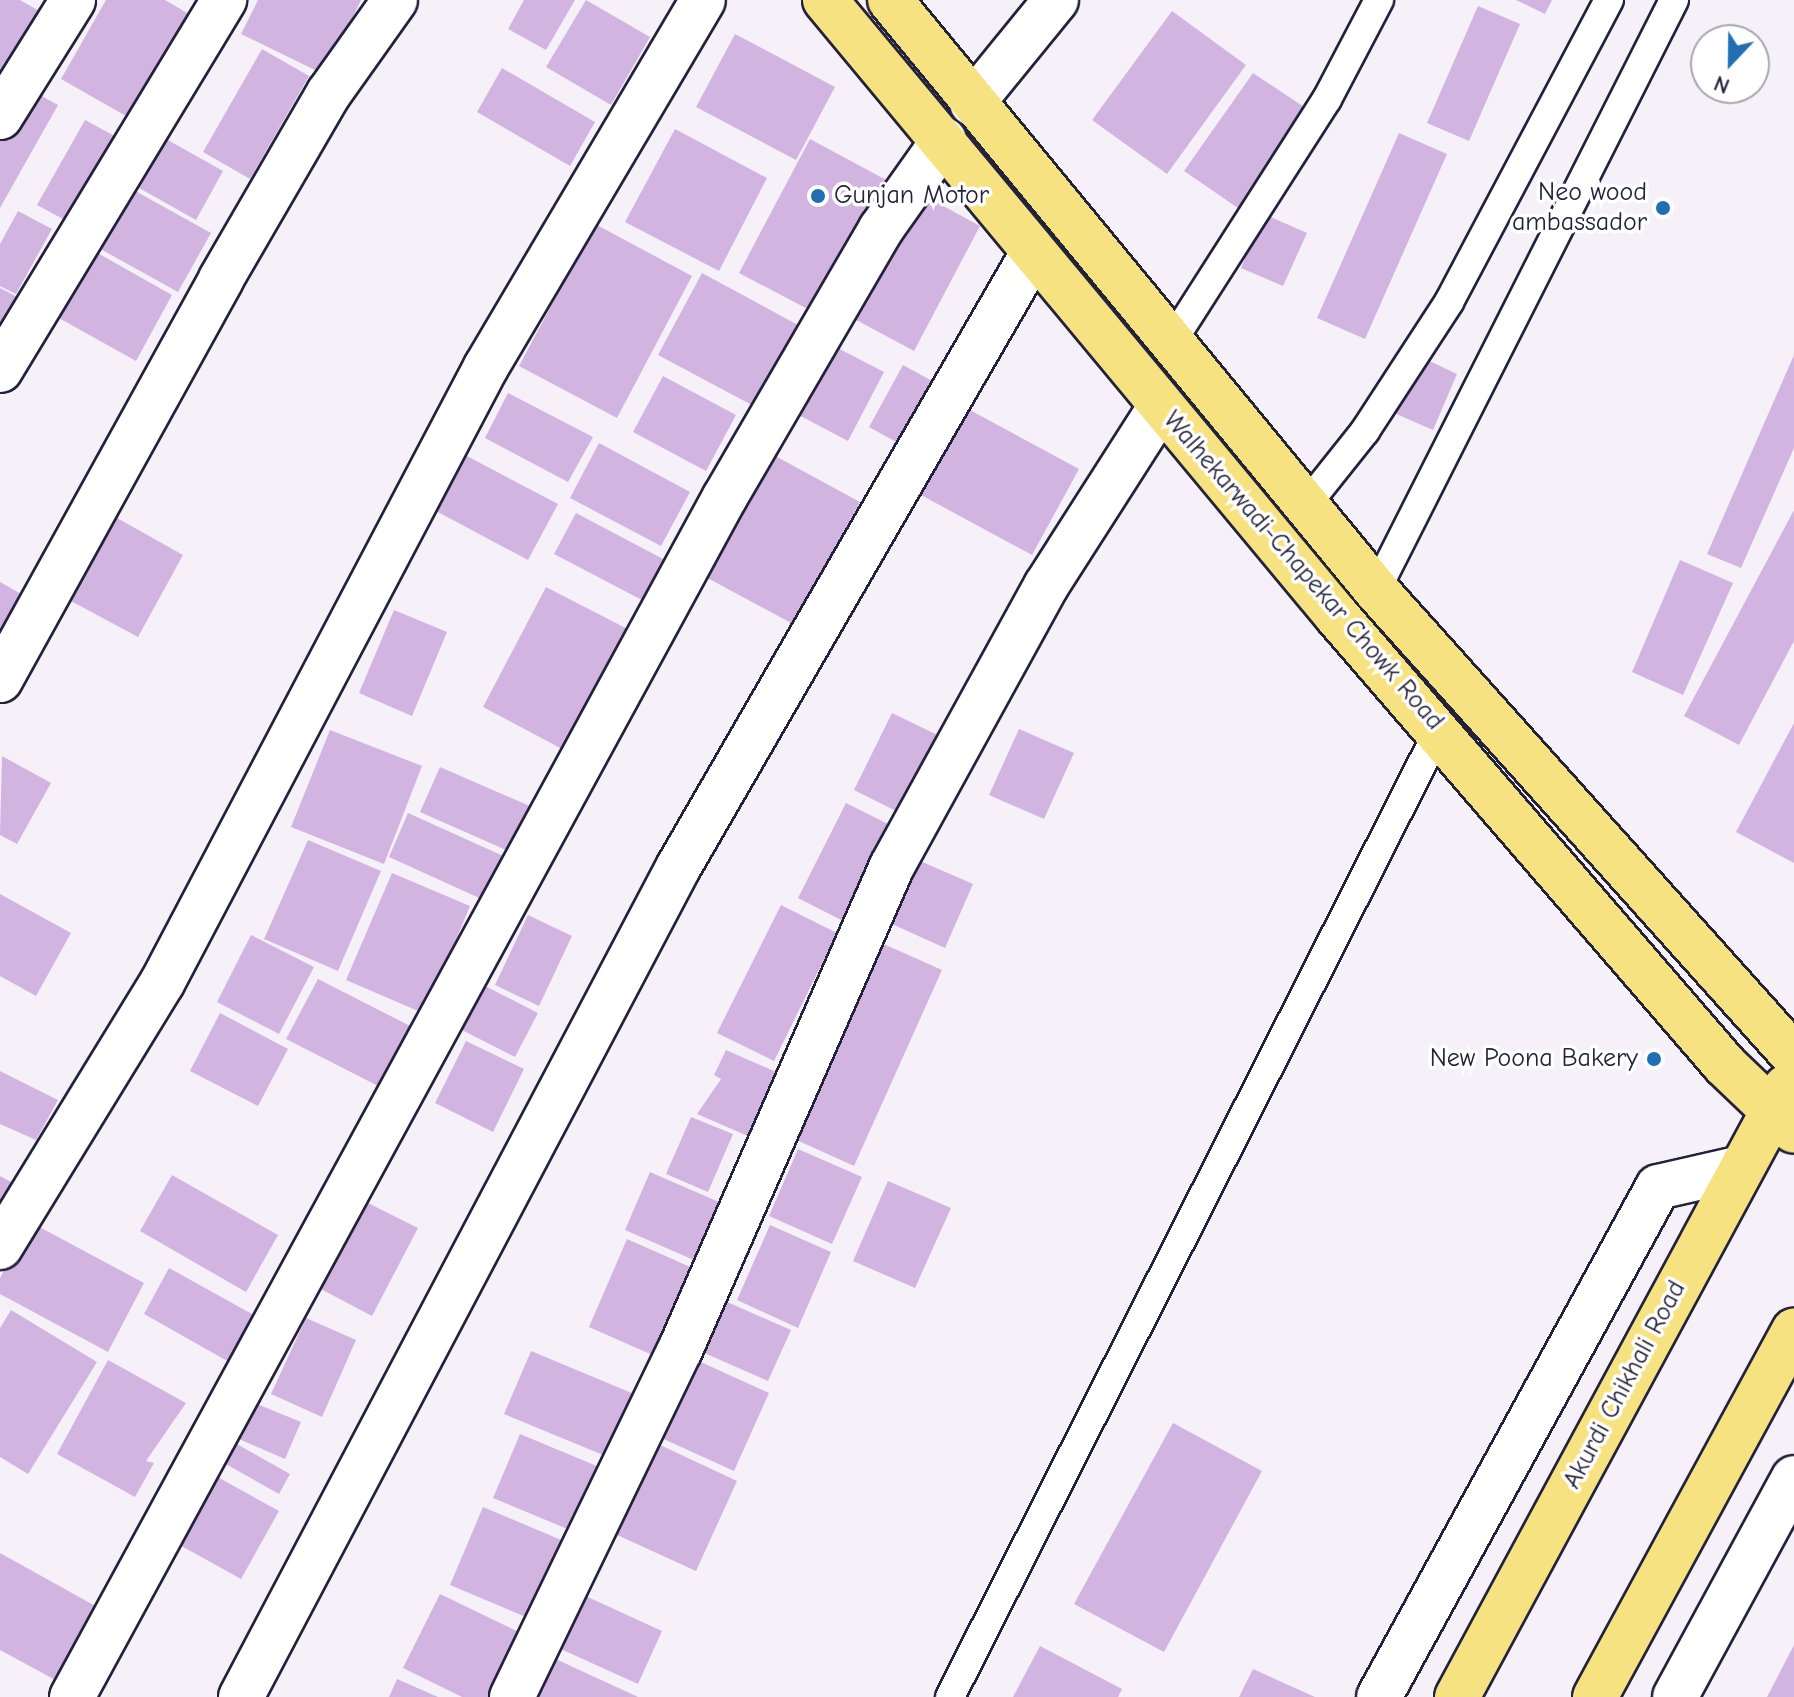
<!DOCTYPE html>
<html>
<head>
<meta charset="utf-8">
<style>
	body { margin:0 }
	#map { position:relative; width:1794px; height:1697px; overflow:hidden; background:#f6f0f9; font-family:"Comic Neue",sans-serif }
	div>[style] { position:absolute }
	.building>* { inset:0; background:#d2b4e1 }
	.roads { filter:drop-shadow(2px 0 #22223b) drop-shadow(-2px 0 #22223b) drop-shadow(0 2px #22223b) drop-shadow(0 -2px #22223b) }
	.service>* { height:28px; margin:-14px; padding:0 14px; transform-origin:14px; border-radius:14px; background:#fff }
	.minor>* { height:44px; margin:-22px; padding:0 22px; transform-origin:22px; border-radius:22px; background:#fff }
	.tertiary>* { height:44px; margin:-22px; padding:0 22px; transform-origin:22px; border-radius:22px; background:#fff }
	.primary>* { height:44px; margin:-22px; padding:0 22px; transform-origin:22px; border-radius:22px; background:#f7e281 }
	.dots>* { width:22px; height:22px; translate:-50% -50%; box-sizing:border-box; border:4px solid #fff; border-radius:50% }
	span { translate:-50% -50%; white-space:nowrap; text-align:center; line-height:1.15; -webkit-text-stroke:7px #fff; paint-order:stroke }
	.poi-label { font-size:26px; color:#22223b }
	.right { translate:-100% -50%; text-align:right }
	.left { translate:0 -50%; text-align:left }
	.street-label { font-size:26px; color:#22223b }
	.north { position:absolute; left:1690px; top:24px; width:80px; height:80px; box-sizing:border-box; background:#fff; border:2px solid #a7a7b1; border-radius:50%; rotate:202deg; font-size:22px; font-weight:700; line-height:32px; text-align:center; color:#22223b }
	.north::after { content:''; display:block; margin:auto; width:28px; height:36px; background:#1f6fb2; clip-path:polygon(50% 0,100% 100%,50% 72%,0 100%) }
</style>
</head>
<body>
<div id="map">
	<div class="building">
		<i style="clip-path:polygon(0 0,20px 0,43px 13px,0 91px)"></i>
		<i style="clip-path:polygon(106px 0,165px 0,199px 20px,140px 124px,61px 79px)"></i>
		<i style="clip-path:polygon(258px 0,361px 0,325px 75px,241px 34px)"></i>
		<i style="clip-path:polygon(524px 0,575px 0,546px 50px,508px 29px)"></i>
		<i style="clip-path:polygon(586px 0,650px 37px,611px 105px,546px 67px)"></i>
		<i style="clip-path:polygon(1516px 0,1552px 0,1545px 14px)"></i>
		<i style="clip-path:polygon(1478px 6px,1520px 24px,1469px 141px,1427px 123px)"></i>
		<i style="clip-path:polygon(1172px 11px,1246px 65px,1167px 174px,1092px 120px)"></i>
		<i style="clip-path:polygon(735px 34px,835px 87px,796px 160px,696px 107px)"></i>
		<i style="clip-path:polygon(262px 49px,309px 76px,250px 179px,203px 152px)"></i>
		<i style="clip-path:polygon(502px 68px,595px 122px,570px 166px,477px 112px)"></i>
		<i style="clip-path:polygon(1253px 73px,1307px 109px,1238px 208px,1184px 171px)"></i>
		<i style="clip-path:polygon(24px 86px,58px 105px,0 208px,0 129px)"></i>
		<i style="clip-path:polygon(85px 120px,122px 140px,74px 225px,37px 205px)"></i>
		<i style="clip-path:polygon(675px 129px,767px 178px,719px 271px,625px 222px)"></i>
		<i style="clip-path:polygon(1399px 133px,1447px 154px,1365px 339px,1317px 318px)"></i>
		<i style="clip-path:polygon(159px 135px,223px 171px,196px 220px,132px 184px)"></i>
		<i style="clip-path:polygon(810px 139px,890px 182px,819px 315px,739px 273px)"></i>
		<i style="clip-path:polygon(128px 187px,211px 233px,178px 292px,95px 246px)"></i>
		<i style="clip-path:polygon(916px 191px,980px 226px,914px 351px,849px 316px)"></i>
		<i style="clip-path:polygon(18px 211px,52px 229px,16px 294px,0 286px,0 244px)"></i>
		<i style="clip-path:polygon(1264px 214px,1307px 233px,1283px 286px,1241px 268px)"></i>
		<i style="clip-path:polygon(595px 224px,692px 276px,617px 418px,519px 366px)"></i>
		<i style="clip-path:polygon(94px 251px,172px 295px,136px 361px,57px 317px)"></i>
		<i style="clip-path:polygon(702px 273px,811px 332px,767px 413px,658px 355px)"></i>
		<i style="clip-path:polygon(0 288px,23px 300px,0 344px)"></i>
		<i style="clip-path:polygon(828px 343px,884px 372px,848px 441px,791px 411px)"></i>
		<i style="clip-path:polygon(1794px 355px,1794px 448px,1741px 568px,1707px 554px)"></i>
		<i style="clip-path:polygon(1419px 356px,1457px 374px,1433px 430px,1394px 413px)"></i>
		<i style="clip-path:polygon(903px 365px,943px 387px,909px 449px,869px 427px)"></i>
		<i style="clip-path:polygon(663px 376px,736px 415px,706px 471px,633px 432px)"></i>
		<i style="clip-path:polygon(508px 393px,593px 437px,568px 482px,485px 438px)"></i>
		<i style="clip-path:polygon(968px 409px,1079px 469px,1032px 555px,921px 495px)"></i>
		<i style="clip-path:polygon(599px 443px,690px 492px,661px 546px,570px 498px)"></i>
		<i style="clip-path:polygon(768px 452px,860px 502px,793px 624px,702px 575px)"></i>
		<i style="clip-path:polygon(465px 455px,558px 504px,528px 560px,436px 511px)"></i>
		<i style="clip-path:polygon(1794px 510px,1794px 641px,1739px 745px,1684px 716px)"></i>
		<i style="clip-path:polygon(576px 513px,682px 569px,661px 610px,554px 554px)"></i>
		<i style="clip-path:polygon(117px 518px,183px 555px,138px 637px,71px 601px)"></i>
		<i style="clip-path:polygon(1680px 560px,1733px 583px,1683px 695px,1632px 672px)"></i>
		<i style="clip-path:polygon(0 582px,30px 599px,0 654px)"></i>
		<i style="clip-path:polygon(546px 587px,641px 636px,577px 757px,483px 707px)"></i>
		<i style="clip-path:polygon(394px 610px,447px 632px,412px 716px,359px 693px)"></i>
		<i style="clip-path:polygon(892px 713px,948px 740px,910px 818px,854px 790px)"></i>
		<i style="clip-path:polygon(1794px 723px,1794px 863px,1736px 832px)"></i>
		<i style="clip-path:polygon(1019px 729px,1074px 753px,1044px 819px,989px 795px)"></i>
		<i style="clip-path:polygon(330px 730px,422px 766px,384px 864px,291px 827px)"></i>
		<i style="clip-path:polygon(2px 756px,51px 783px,17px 844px,0 835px)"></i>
		<i style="clip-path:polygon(440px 767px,532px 807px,513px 853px,420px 812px)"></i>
		<i style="clip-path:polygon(846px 803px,898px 829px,849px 924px,798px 898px)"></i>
		<i style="clip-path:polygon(408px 813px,519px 863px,499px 907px,389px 857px)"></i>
		<i style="clip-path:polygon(308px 840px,381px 871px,338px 971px,264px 939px)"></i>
		<i style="clip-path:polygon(911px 857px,973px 884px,945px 948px,883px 920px)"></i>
		<i style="clip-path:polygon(392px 873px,470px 906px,425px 1014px,346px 980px)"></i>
		<i style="clip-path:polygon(0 894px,71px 933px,36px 996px,0 976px)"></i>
		<i style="clip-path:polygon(781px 905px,837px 933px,774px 1061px,717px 1033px)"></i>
		<i style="clip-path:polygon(528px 915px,572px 936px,539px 1006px,495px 985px)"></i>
		<i style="clip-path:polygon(251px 935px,314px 967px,279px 1034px,217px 1002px)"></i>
		<i style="clip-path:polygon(877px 941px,942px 970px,854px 1166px,790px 1137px)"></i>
		<i style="clip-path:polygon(318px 979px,420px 1031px,388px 1091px,286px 1039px)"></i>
		<i style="clip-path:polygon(485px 986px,538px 1013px,515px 1057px,462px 1030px)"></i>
		<i style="clip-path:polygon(220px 1013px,288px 1049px,258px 1106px,190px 1071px)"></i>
		<i style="clip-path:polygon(466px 1041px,524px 1069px,493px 1132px,435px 1103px)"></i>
		<i style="clip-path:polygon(726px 1050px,785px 1076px,771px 1109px,761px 1104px,754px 1120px,764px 1124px,757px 1140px,697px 1114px,721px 1079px,714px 1075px)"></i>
		<i style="clip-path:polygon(0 1071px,58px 1100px,36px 1140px,0 1124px)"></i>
		<i style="clip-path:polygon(691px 1117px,733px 1134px,708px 1192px,666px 1174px)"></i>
		<i style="clip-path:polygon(798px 1149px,862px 1177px,832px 1244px,769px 1216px)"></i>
		<i style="clip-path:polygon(650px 1172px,728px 1206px,703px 1264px,625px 1230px)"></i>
		<i style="clip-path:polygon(172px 1175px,278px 1235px,246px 1292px,140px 1231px)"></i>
		<i style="clip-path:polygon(0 1176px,28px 1191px,0 1231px)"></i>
		<i style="clip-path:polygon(888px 1181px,951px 1208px,915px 1288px,853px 1261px)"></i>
		<i style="clip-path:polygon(362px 1200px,418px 1228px,372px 1316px,317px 1287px)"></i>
		<i style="clip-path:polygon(30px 1222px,144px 1283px,108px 1352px,0 1294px,0 1278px)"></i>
		<i style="clip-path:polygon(770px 1225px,831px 1252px,798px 1328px,737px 1300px)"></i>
		<i style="clip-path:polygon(627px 1239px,704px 1273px,666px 1361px,589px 1327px)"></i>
		<i style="clip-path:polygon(169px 1268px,263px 1320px,238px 1367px,144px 1314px)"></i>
		<i style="clip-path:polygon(725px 1301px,791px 1330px,768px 1381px,702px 1352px)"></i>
		<i style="clip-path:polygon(11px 1310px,97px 1362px,28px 1474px,0 1457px,0 1328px)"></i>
		<i style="clip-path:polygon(306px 1318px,356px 1340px,322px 1417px,271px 1394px)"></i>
		<i style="clip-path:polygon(531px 1351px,646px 1399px,620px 1462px,504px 1414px)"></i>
		<i style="clip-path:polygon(692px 1358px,769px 1393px,734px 1471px,657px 1436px)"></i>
		<i style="clip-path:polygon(108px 1360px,186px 1403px,146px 1461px,154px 1463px,135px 1497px,57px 1454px)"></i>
		<i style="clip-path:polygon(247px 1400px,301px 1422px,285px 1459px,232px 1436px)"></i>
		<i style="clip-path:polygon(1173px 1423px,1262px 1471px,1164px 1652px,1074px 1604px)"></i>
		<i style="clip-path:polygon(520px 1434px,604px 1469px,577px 1533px,493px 1498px)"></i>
		<i style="clip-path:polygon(235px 1443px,290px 1474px,279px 1494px,224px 1463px)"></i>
		<i style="clip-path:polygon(658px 1444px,737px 1481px,696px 1571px,615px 1534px)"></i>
		<i style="clip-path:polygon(214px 1475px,279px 1511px,241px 1579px,176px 1543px)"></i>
		<i style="clip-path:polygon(483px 1507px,566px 1542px,533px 1620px,450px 1585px)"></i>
		<i style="clip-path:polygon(0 1553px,99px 1608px,59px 1682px,0 1650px)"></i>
		<i style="clip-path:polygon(579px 1593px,662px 1631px,638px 1684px,554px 1646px)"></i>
		<i style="clip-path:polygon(440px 1594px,523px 1634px,493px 1697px,462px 1697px,403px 1668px)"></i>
		<i style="clip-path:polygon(1794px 1645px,1794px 1697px,1767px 1697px)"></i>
		<i style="clip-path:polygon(1040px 1646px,1122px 1689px,1118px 1697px,1013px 1697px)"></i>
		<i style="clip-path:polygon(547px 1655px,638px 1697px,528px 1697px)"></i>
		<i style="clip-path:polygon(1253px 1669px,1315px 1697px,1239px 1697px)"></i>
		<i style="clip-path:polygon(397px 1679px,438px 1697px,389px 1697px)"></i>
	</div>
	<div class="roads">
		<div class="service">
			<i style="left:1169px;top:346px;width:293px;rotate:-57.4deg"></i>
			<i style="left:1327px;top:99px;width:112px;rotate:-62.3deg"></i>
			<i style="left:1306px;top:505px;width:95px;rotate:-51.4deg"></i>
			<i style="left:1365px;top:431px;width:154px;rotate:-56.9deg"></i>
			<i style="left:1449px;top:302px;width:342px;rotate:-62.1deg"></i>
			<i style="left:1376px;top:590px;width:661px;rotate:-63.2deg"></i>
			<i style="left:950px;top:1697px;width:1084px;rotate:-63.17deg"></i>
		</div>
		<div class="minor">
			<i style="left:972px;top:103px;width:133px;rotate:-50.8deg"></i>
			<i style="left:0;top:117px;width:138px;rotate:-58deg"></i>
			<i style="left:0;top:370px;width:433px;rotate:-58.8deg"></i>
			<i style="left:0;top:680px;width:458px;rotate:-61.1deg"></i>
			<i style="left:221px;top:279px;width:215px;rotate:-59.9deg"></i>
			<i style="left:329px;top:93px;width:114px;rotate:-54.6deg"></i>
			<i style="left:0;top:1247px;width:310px;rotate:-58.5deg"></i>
			<i style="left:162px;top:983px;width:696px;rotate:-62.26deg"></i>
			<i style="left:486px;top:367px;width:426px;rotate:-59.4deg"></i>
			<i style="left:72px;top:1697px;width:1366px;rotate:-61.45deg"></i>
			<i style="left:725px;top:497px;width:310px;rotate:-59.8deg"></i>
			<i style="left:881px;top:229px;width:109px;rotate:-54.7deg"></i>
			<i style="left:241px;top:1697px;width:939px;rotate:-62.21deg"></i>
			<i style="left:679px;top:866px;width:708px;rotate:-59.99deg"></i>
			<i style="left:512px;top:1697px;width:386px;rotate:-64.2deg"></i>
			<i style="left:680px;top:1350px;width:528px;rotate:-66.35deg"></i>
			<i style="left:892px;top:866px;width:320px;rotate:-61.2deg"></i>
			<i style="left:1046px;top:586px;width:214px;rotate:-57.4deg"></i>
		</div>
		<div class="tertiary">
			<i style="left:1379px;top:1697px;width:581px;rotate:-61.32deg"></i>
			<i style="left:1658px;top:1187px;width:85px;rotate:-12.9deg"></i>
			<i style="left:1675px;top:1697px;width:249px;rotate:-61.5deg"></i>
		</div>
		<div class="primary">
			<i style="left:825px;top:0;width:801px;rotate:50.27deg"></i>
			<i style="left:1337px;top:616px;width:593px;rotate:49.17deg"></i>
			<i style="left:1725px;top:1065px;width:95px;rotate:43.7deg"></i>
			<i style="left:890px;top:0;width:764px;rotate:50.52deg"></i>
			<i style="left:1376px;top:590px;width:626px;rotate:48.11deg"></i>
			<i style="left:1457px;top:1697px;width:693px;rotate:-61.66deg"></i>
			<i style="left:1595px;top:1697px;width:417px;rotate:-61.5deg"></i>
		</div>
	</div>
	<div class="dots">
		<i style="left:818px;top:196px;background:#1f6fb2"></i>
		<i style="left:1663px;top:208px;background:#1f6fb2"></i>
		<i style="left:1654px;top:1059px;background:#1f6fb2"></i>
	</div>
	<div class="poi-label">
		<span class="right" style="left:1647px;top:208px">Neo wood<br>ambassador</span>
		<span class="left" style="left:834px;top:196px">Gunjan Motor</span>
		<span class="right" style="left:1638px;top:1059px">New Poona Bakery</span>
	</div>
	<div class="street-label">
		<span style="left:1303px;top:571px;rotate:49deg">Walhekarwadi-Chapekar Chowk Road</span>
		<span style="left:1625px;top:1385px;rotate:-62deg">Akurdi Chikhali Road</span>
	</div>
	<div class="north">N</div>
</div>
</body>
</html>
